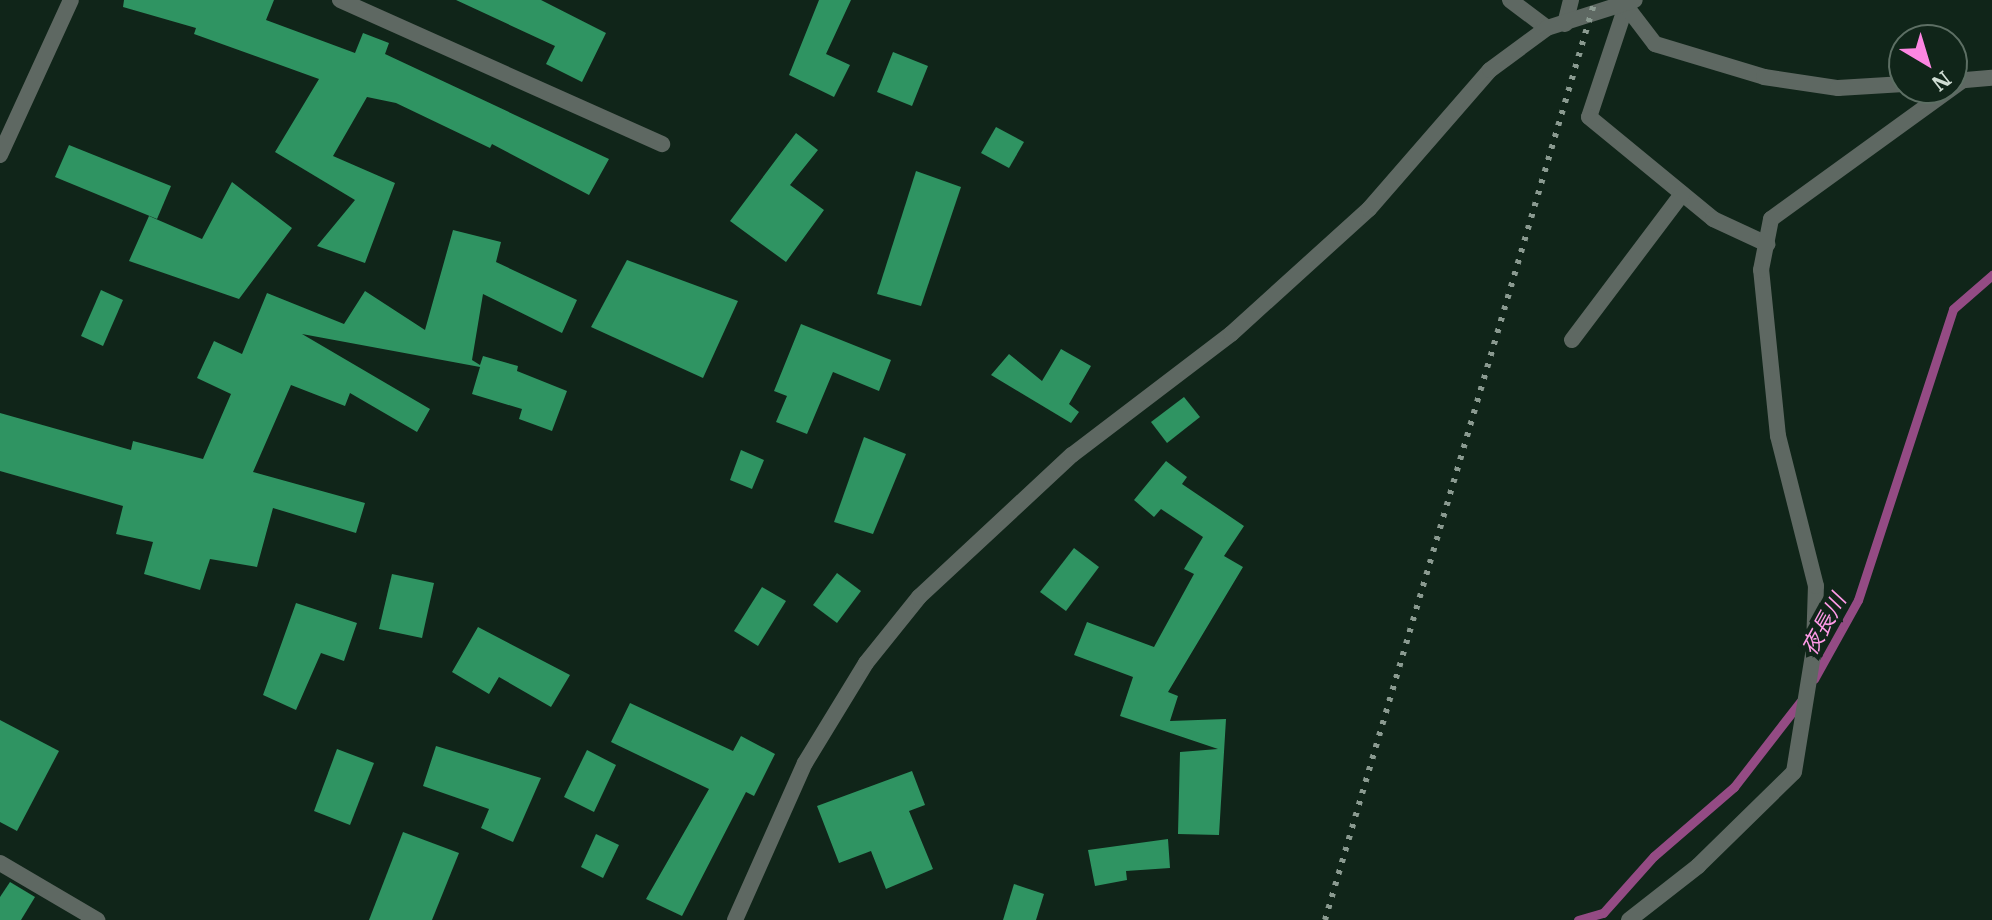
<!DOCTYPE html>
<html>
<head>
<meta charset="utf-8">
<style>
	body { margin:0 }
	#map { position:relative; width:1992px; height:920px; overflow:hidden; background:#102519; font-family:"IBM Plex Serif","Noto Sans JP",serif }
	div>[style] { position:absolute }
	.stream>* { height:9px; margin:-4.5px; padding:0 4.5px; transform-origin:4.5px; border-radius:4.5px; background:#944b84 }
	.building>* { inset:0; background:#2f9462 }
	.street>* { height:16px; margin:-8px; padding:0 8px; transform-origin:8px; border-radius:8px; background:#5e6862 }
	.rail>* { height:6px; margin-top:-3px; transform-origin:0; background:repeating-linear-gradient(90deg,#8a9a90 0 4px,transparent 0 12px) }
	span { translate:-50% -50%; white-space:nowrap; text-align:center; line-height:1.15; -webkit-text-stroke:8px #102519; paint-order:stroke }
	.water-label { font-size:22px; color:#fe9ae7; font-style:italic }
	.north { position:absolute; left:1888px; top:24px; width:80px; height:80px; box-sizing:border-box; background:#102519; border:2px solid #5d6f64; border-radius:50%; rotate:142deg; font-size:22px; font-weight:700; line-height:32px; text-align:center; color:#d0ddd4 }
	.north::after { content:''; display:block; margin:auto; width:28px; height:36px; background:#fd86e2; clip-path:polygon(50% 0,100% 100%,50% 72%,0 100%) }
</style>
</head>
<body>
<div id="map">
	<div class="stream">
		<i style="left:1814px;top:679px;width:90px;rotate:-60.9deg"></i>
		<i style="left:1858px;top:600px;width:306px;rotate:-71.9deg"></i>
		<i style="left:1953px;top:309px;width:52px;rotate:-41.1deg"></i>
		<i style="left:1578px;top:920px;width:26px;rotate:-16deg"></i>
		<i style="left:1603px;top:913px;width:76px;rotate:-48.2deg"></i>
		<i style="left:1654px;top:856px;width:106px;rotate:-40.8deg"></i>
		<i style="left:1734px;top:787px;width:108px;rotate:-52.2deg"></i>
	</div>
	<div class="building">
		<i style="clip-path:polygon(124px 0,274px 0,266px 20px,355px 53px,363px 33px,389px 43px,385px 54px,609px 159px,589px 195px,492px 144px,490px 148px,396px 103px,367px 97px,333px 156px,395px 183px,365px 263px,317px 246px,355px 200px,275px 152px,319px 79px,194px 34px,196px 28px,123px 7px)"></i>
		<i style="clip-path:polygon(456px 0,541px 0,606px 33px,582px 82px,546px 64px,555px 46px)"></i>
		<i style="clip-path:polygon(819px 0,851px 0,826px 54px,850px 65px,834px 97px,789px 75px)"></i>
		<i style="clip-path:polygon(893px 52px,928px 66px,912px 106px,877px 92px)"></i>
		<i style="clip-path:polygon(996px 127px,1024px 142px,1009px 168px,981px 153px)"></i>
		<i style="clip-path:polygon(796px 133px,818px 150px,790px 185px,824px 210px,786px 262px,730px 221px)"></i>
		<i style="clip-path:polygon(69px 145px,171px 186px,157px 219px,55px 177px)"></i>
		<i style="clip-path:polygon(916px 171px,961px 187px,921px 306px,877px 294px)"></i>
		<i style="clip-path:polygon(232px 182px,292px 228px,239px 299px,129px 261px,149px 216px,202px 239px)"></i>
		<i style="clip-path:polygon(453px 230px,501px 242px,496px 262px,577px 300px,562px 333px,483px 294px,472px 360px,480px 365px,483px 356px,518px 366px,517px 371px,567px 391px,552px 431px,519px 419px,522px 409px,472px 394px,480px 367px,302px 334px,430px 409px,417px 432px,350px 393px,345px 406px,291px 385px,253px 472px,365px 503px,356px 533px,273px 508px,257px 567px,210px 559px,200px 590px,144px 574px,153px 542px,116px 534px,123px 506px,0 471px,0 413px,131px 450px,133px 441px,203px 459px,231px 394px,197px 378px,214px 341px,242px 354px,267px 293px,344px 324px,365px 291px,425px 330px)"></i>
		<i style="clip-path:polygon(627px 260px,738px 301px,703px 378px,591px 327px)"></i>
		<i style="clip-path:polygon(101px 290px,123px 300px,103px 346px,81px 336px)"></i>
		<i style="clip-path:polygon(801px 324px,891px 360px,879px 391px,833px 372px,807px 434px,776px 422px,787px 396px,774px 391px)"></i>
		<i style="clip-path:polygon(1061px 349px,1091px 366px,1069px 404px,1079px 412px,1071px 423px,991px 375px,1009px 354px,1042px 381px)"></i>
		<i style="clip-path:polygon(1184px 397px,1200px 417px,1167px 443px,1151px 422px)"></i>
		<i style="clip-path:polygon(864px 437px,906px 454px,873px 534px,834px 522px)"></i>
		<i style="clip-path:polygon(741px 450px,764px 460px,752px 489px,730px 480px)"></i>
		<i style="clip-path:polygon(1166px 461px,1187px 477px,1182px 484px,1244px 526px,1224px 556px,1243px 567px,1168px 692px,1178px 696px,1170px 721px,1226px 719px,1219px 835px,1178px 834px,1180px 752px,1218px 749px,1120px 716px,1133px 677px,1074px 655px,1087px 622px,1154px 647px,1194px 574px,1184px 569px,1203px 537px,1161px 509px,1154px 517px,1134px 500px)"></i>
		<i style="clip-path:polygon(1074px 548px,1099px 567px,1066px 611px,1040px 592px)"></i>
		<i style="clip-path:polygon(837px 573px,861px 591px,837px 623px,813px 605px)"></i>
		<i style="clip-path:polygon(392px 574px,434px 583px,422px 638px,379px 629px)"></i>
		<i style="clip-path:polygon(762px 587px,786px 601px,758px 646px,734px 631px)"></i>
		<i style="clip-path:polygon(296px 603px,357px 623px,344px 661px,321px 653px,296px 710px,263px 695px)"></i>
		<i style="clip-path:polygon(478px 627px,570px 675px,551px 707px,499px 677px,489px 694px,452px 672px)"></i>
		<i style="clip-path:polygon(630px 703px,733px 751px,741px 736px,775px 754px,754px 796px,746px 792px,682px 916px,646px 899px,709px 789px,611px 742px)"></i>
		<i style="clip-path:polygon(0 720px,59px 751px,17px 831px,0 822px)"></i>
		<i style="clip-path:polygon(436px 746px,541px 778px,513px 842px,481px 828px,489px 809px,423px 786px)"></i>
		<i style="clip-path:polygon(337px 749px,374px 763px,350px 825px,314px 811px)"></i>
		<i style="clip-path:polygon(587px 750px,616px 765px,594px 812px,564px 797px)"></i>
		<i style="clip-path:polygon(912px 771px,925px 805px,909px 811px,933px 869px,886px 889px,871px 851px,839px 863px,817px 806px)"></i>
		<i style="clip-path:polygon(403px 832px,459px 853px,432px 920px,369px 920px)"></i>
		<i style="clip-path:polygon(596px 834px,619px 845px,603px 878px,581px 867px)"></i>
		<i style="clip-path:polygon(1168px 839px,1170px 868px,1126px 871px,1127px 880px,1095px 886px,1088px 850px)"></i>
		<i style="clip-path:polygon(10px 882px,35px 897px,21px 920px,0 920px,0 897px)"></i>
		<i style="clip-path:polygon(1014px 884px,1044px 894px,1036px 920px,1003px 920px)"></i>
	</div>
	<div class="street">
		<i style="left:340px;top:0;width:353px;rotate:24.1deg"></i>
		<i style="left:1510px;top:0;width:46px;rotate:37.1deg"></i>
		<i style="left:1626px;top:6px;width:117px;rotate:108.4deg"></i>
		<i style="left:1589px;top:117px;width:161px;rotate:39.4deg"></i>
		<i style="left:1713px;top:219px;width:60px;rotate:24.8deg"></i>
		<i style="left:1626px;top:6px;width:48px;rotate:52.7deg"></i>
		<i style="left:1655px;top:44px;width:114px;rotate:16.8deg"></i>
		<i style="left:1764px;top:77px;width:75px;rotate:8.5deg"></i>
		<i style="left:1838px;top:88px;width:66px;rotate:-3.5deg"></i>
		<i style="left:1565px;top:24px;width:25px;rotate:-76deg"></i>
		<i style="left:1954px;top:81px;width:38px;rotate:-5deg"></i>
		<i style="left:0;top:155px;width:170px;rotate:-65.4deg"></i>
		<i style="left:1572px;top:340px;width:183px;rotate:-53deg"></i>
		<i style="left:0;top:863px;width:113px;rotate:30.4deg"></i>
		<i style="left:735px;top:920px;width:172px;rotate:-66deg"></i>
		<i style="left:805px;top:763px;width:117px;rotate:-58.6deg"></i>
		<i style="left:866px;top:663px;width:85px;rotate:-51.2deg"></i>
		<i style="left:919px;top:597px;width:209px;rotate:-42.9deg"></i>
		<i style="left:1072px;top:455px;width:200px;rotate:-37.3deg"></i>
		<i style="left:1231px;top:334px;width:186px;rotate:-42.2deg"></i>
		<i style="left:1369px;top:209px;width:184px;rotate:-49deg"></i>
		<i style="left:1490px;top:70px;width:71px;rotate:-36.4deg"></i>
		<i style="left:1547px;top:28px;width:92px;rotate:-17.7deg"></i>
		<i style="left:1629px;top:920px;width:88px;rotate:-38deg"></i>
		<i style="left:1698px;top:866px;width:134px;rotate:-44.4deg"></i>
		<i style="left:1794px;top:772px;width:126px;rotate:-80.8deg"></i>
		<i style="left:1814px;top:648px;width:62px;rotate:-88.2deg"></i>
		<i style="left:1816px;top:586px;width:155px;rotate:-104.2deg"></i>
		<i style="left:1778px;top:436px;width:167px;rotate:-95.8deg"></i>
		<i style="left:1761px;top:270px;width:52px;rotate:-78.9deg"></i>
		<i style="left:1771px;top:219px;width:237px;rotate:-35.9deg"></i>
	</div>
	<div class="rail">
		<i style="left:1325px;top:920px;width:959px;rotate:-73.64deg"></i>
	</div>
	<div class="water-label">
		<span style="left:1823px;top:624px;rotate:-61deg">夜長川</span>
	</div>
	<div class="north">N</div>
</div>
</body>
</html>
